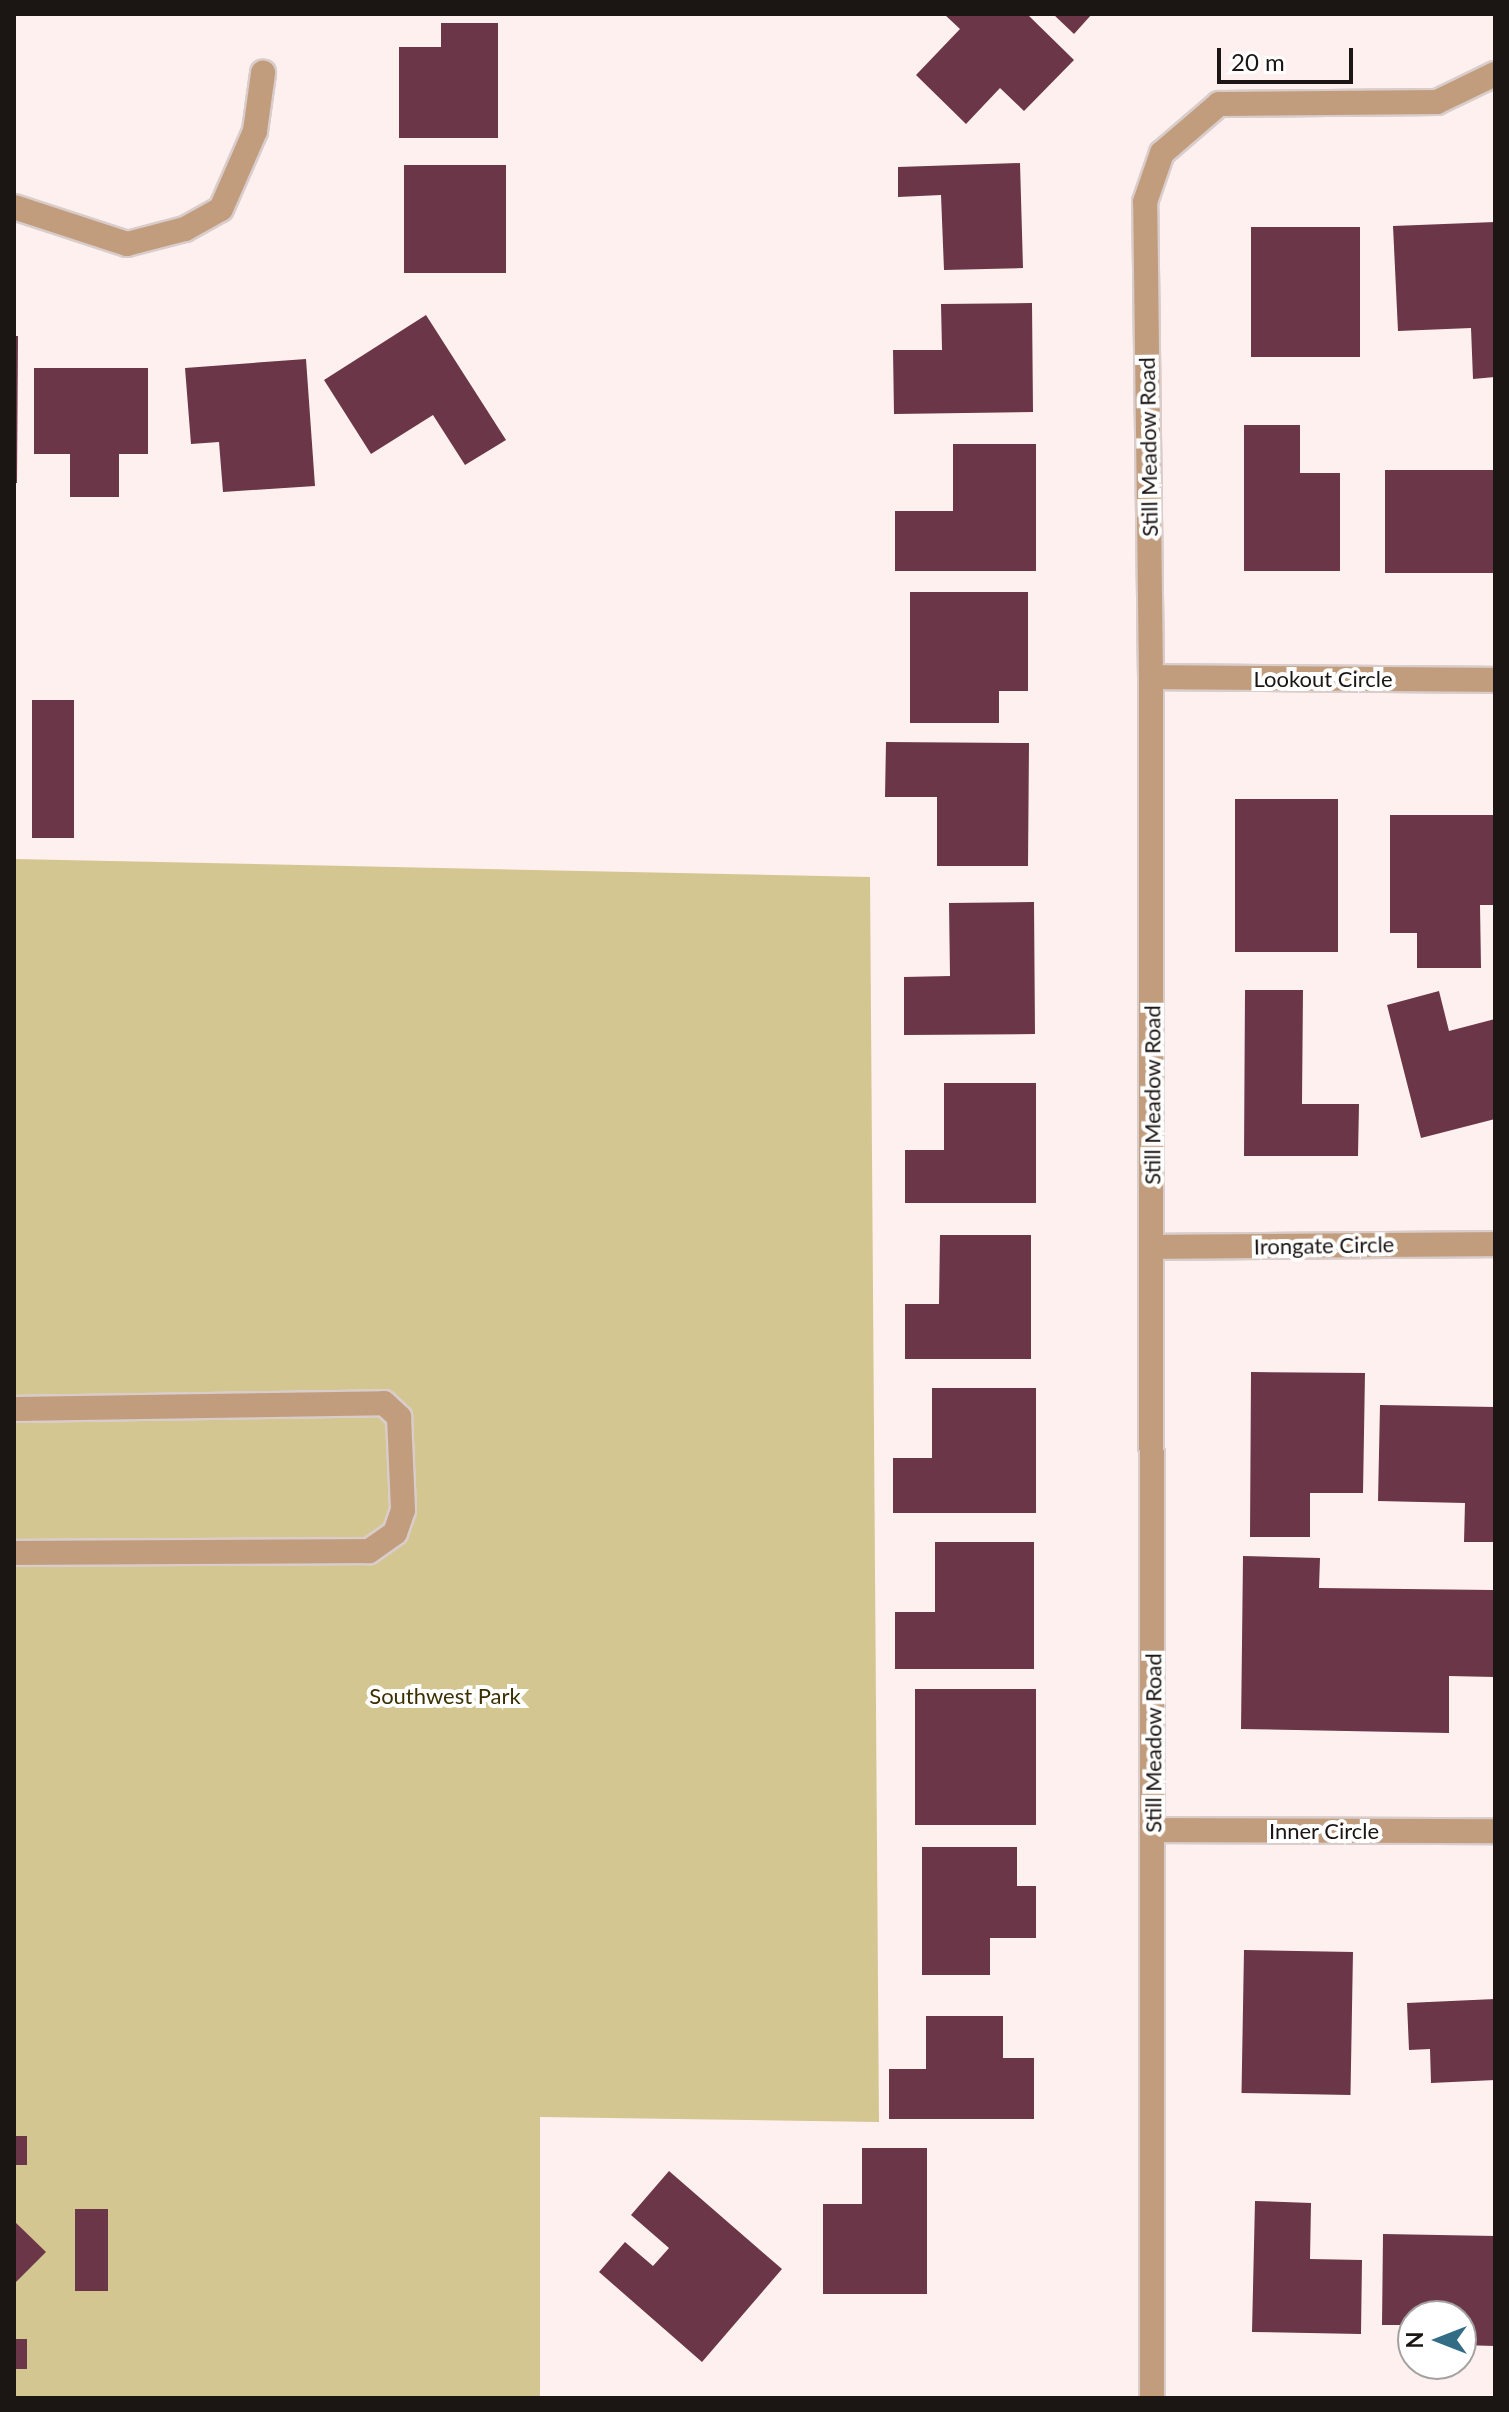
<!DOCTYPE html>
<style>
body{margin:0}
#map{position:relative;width:1509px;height:2412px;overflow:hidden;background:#fdf0ee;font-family:Lato,sans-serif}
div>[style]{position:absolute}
.green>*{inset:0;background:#d4c691}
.building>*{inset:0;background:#6b3648;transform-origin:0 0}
.roads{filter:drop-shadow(2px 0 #d9cdcb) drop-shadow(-2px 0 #d9cdcb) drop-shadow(0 2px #d9cdcb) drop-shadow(0 -2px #d9cdcb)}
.minor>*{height:24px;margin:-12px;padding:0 12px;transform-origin:12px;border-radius:12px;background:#c29d7d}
span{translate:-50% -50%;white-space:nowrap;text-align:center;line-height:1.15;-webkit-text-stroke:8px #fff;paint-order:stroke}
.street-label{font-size:22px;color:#1b1514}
.park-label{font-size:22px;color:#3b3000}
.frame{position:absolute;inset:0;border:16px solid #1b1514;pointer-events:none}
.north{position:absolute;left:1397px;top:2300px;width:80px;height:80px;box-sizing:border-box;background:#fff;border:2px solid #a4a1a1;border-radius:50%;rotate:270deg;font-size:22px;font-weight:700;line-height:32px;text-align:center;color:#1b1514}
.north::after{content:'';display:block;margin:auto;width:28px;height:36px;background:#336c85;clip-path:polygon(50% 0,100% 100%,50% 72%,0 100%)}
.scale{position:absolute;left:1217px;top:48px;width:136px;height:36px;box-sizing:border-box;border:4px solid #1b1514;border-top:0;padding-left:10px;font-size:24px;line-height:28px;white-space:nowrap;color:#1b1514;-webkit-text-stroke:6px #fff;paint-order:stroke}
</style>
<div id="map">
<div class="green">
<div style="clip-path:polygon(14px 859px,870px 877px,879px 2122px,540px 2117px,540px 2398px,14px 2398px)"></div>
</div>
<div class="building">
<div style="clip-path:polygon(944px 14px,1027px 14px,1074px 60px,1024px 111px,1000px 88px,966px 124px,916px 75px,960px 29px)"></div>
<div style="clip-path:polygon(1053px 14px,1092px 14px,1074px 34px)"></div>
<div style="clip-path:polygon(441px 23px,498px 23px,498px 138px,399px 138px,399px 47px,441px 47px)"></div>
<div style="clip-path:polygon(1020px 163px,1023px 268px,944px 270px,941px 195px,898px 197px,898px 167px)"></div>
<div style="left:404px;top:165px;width:102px;height:108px"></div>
<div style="clip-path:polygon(1495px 222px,1495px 377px,1473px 379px,1471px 328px,1398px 331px,1393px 226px)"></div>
<div style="left:1251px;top:227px;width:109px;height:130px"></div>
<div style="clip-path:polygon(1032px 303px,1033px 412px,894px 414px,893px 350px,942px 350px,941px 304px)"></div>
<div style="clip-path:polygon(426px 315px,506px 440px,465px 465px,433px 415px,371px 454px,324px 380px)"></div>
<div style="clip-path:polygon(14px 336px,18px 336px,17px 483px,14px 483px)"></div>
<div style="clip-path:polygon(306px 359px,315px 486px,223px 492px,219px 442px,191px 444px,185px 368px)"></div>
<div style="clip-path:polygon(34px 368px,148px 368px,148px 454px,119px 454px,119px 497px,70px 497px,70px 454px,34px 454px)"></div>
<div style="clip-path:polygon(1244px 425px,1300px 425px,1300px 473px,1340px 473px,1340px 571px,1244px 571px)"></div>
<div style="clip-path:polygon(953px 444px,1036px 444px,1036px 571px,895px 571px,895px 511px,953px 511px)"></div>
<div style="left:1385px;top:470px;width:110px;height:103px"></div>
<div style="clip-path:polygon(910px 592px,1028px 592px,1028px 691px,999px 691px,999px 723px,910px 723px)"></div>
<div style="left:32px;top:700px;width:42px;height:138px"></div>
<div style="clip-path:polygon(886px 742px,1029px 743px,1028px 866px,937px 866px,937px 797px,885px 797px)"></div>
<div style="left:1235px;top:799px;width:103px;height:153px"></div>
<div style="clip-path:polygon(1390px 815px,1495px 815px,1495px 905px,1480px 905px,1481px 968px,1417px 968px,1417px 933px,1390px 933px)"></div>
<div style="clip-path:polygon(1034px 902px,1035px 1034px,904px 1035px,904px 977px,950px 976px,949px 903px)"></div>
<div style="clip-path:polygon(1245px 990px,1303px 990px,1302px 1104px,1359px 1104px,1358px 1156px,1244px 1156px)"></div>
<div style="clip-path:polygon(1439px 991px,1449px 1031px,1495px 1019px,1495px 1119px,1421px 1138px,1387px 1005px)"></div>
<div style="clip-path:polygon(944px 1083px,1036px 1083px,1036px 1203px,905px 1203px,905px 1150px,944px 1150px)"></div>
<div style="clip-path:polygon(940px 1235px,1031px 1235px,1031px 1359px,905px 1359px,905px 1304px,939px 1304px)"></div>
<div style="clip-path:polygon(1251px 1372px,1365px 1373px,1363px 1493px,1310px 1493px,1310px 1537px,1250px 1537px)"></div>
<div style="clip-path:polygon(932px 1388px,1036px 1388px,1036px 1513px,893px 1513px,893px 1458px,932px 1458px)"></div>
<div style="clip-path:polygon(1380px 1405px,1495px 1407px,1495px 1542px,1464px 1542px,1465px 1503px,1378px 1501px)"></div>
<div style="clip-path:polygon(935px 1542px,1034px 1542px,1034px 1669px,895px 1669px,895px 1612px,935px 1612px)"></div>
<div style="clip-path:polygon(1243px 1556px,1320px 1558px,1319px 1588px,1493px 1590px,1495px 1677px,1449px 1676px,1449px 1733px,1241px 1729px)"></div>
<div style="left:915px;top:1689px;width:121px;height:136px"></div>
<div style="clip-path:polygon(922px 1847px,1017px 1847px,1017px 1886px,1036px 1886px,1036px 1938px,990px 1938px,990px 1975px,922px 1975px)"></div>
<div style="left:1244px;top:1950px;width:109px;height:143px;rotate:1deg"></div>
<div style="clip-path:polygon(1495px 1999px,1495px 2080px,1431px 2083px,1430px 2049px,1409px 2050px,1407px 2003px)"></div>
<div style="clip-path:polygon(926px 2016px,1003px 2016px,1003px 2058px,1034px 2058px,1034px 2119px,889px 2119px,889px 2069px,926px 2069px)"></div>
<div style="left:14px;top:2136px;width:13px;height:29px"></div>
<div style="clip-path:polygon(862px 2148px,927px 2148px,927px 2294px,823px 2294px,823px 2204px,862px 2204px)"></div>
<div style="clip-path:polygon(669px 2171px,782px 2269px,702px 2362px,599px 2272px,625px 2242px,653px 2266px,669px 2248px,631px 2215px)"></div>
<div style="clip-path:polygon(1255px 2201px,1311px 2203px,1310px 2259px,1362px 2260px,1361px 2334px,1252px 2332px)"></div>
<div style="left:75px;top:2209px;width:33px;height:82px"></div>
<div style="clip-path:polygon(14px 2221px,46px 2252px,14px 2284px)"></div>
<div style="clip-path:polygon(1383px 2234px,1495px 2236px,1495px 2346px,1461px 2345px,1461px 2316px,1413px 2316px,1413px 2325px,1382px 2325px)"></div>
<div style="left:14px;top:2339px;width:13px;height:30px"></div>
</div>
<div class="roads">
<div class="minor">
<div style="left:14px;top:207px;width:119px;rotate:18.1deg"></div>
<div style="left:127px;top:244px;width:60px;rotate:-14.5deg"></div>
<div style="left:185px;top:229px;width:41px;rotate:-29.1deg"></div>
<div style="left:221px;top:209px;width:85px;rotate:-66.4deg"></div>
<div style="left:255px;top:131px;width:59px;rotate:-82.1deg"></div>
<div style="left:1151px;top:677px;width:344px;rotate:0.5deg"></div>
<div style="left:1152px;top:1247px;width:343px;rotate:-0.5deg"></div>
<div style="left:14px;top:1409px;width:370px;rotate:-0.9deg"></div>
<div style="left:384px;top:1403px;width:21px;rotate:43deg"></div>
<div style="left:399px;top:1417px;width:93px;rotate:87.5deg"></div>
<div style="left:403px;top:1510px;width:24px;rotate:109deg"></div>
<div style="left:395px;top:1533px;width:32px;rotate:145deg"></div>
<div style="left:369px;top:1551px;width:355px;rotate:179.7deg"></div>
<div style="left:1153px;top:1830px;width:342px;rotate:0.2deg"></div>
<div style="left:1152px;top:2398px;width:1721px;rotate:-90.03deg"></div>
<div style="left:1151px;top:677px;width:475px;rotate:-90.7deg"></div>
<div style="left:1145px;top:202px;width:52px;rotate:-70.9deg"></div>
<div style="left:1162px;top:153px;width:75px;rotate:-40.7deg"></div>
<div style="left:1219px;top:104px;width:218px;rotate:-0.5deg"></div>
<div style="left:1437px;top:102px;width:64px;rotate:-25.8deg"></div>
</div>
</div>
<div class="street-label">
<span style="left:1148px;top:447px;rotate:-91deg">Still Meadow Road</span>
<span style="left:1323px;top:679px">Lookout Circle</span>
<span style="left:1152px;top:1095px;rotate:-90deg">Still Meadow Road</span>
<span style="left:1324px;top:1245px;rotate:-1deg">Irongate Circle</span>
<span style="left:1153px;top:1743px;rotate:-90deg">Still Meadow Road</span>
<span style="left:1324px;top:1831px">Inner Circle</span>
</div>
<div class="park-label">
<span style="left:445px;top:1696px">Southwest Park</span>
</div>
<div class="frame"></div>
<div class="north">N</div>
<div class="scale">20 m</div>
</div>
